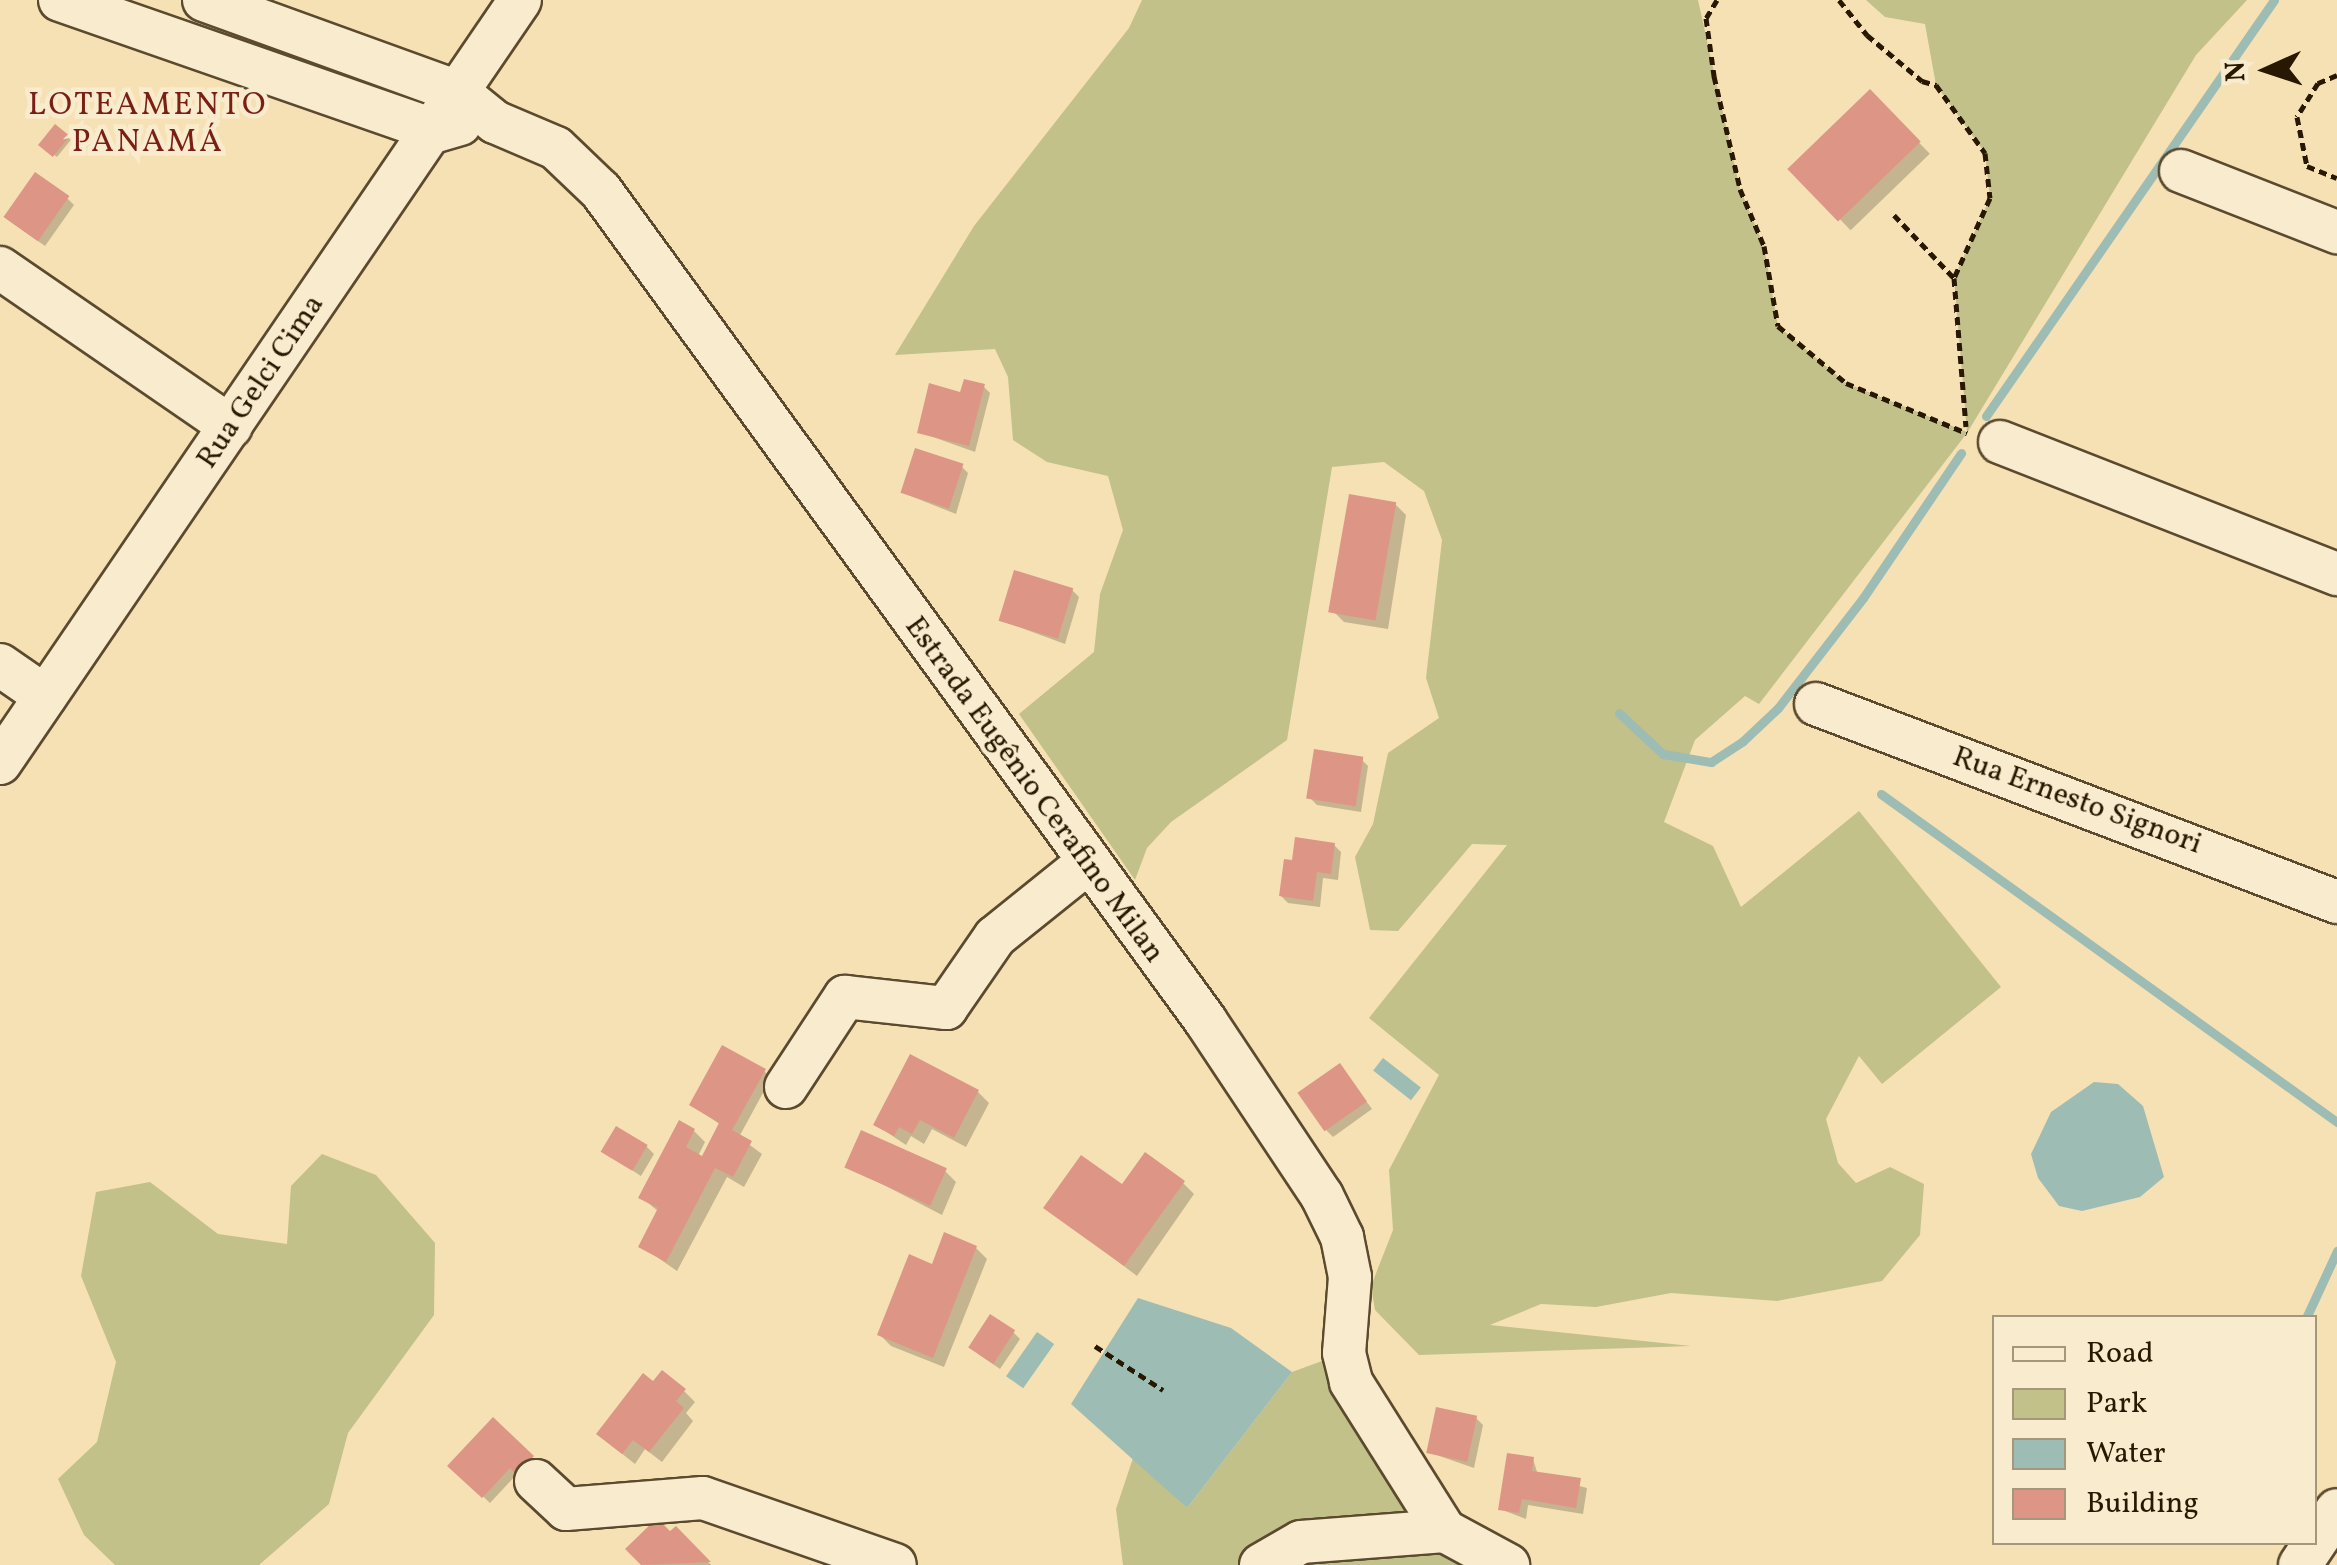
<!DOCTYPE html>
<meta charset="utf-8">
<style>
body{margin:0}
#map{position:relative;width:2337px;height:1565px;overflow:hidden;background:#f6e1b4;font-family:Vollkorn,serif}
div>[style]{position:absolute}
.green>*{inset:0;background:#c1c189}
.water>*{inset:0;background:#9dbcb3;transform-origin:0 0}
.shadow>*{inset:0;background:#0003;transform-origin:0 0}
.stream>*{height:9px;margin:-4.5px;padding:0 4.5px;transform-origin:4.5px;border-radius:4.5px;background:#9dbcb3}
.building>*{inset:0;background:#dd9686;transform-origin:0 0}
.path>*{height:5px;margin-top:-2.5px;transform-origin:0;background:repeating-linear-gradient(90deg,#281801 0 8px,transparent 0 13px)}
.roads{filter:drop-shadow(2px 0 #5c4a2e) drop-shadow(-2px 0 #5c4a2e) drop-shadow(0 2px #5c4a2e) drop-shadow(0 -2px #5c4a2e)}
.minor>*{height:42px;margin:-21px;padding:0 21px;transform-origin:21px;border-radius:21px;background:#f9ecce}
span{translate:-50% -50%;white-space:nowrap;text-align:center;line-height:1.15;-webkit-text-stroke:9px #f9ecce;paint-order:stroke}
.street-label{font-size:30px;color:#281801}
.neighbourhood-label{font-size:32px;color:#7a1f14;letter-spacing:2.5px}
.legend{position:absolute;left:1992px;top:1315px;width:325px;height:230px;box-sizing:border-box;background:#f9ecce;border:2px solid #a5977c;margin:0;padding:12px 18px;list-style:none;font-size:30px;color:#281801}
.legend li{display:flex;align-items:center;gap:20px;height:50px}
.legend b{width:50px;border:2px solid #a5977c}
.north{position:absolute;left:2217px;top:20px;width:100px;height:100px;-webkit-text-stroke:8px #f9ecce;paint-order:stroke;rotate:267deg;font-size:28px;font-weight:700;line-height:40px;text-align:center;color:#281801}
.north::after{content:'';display:block;margin:auto;width:35px;height:45px;background:#281801;clip-path:polygon(50% 0,100% 100%,50% 72%,0 100%)}
</style>
<div id="map">
<div class="green">
<div style="clip-path:polygon(1142px 0,1698px 0,1740px 189px,1764px 246px,1778px 326px,1846px 383px,1967px 432px,1954px 278px,1990px 198px,1985px 153px,1936px 85px,1925px 24px,1885px 17px,1866px 0,2247px 0,2196px 55px,1967px 433px,1759px 704px,1745px 696px,1695px 740px,1664px 822px,1713px 846px,1741px 907px,1859px 811px,2001px 987px,1882px 1084px,1859px 1056px,1826px 1119px,1838px 1163px,1856px 1183px,1890px 1167px,1924px 1184px,1920px 1235px,1882px 1281px,1777px 1301px,1671px 1293px,1596px 1307px,1541px 1304px,1490px 1325px,1691px 1346px,1419px 1355px,1375px 1310px,1371px 1286px,1393px 1230px,1389px 1170px,1439px 1075px,1369px 1018px,1507px 845px,1472px 844px,1398px 931px,1370px 930px,1355px 857px,1373px 824px,1388px 753px,1439px 718px,1426px 678px,1442px 540px,1424px 491px,1384px 462px,1332px 467px,1287px 740px,1171px 822px,1147px 848px,1135px 880px,1019px 714px,1094px 652px,1100px 594px,1123px 530px,1108px 476px,1047px 462px,1013px 440px,1008px 377px,995px 349px,895px 355px,974px 226px,1129px 28px)"></div>
<div style="clip-path:polygon(322px 1154px,376px 1175px,435px 1243px,434px 1315px,348px 1433px,329px 1504px,259px 1565px,115px 1565px,84px 1535px,58px 1479px,97px 1442px,116px 1362px,81px 1276px,96px 1192px,150px 1182px,218px 1234px,287px 1244px,291px 1186px)"></div>
<div style="clip-path:polygon(1344px 1353px,1427px 1500px,1508px 1565px,1123px 1565px,1116px 1509px,1133px 1458px,1187px 1508px,1292px 1372px)"></div>
</div>
<div class="water">
<div style="left:1383px;top:1058px;width:48px;height:16px;rotate:38deg"></div>
<div style="clip-path:polygon(2094px 1082px,2118px 1084px,2143px 1106px,2164px 1177px,2140px 1197px,2082px 1211px,2059px 1206px,2038px 1178px,2031px 1154px,2051px 1112px)"></div>
<div style="clip-path:polygon(1138px 1298px,1231px 1328px,1292px 1372px,1187px 1508px,1071px 1404px)"></div>
<div style="left:1037px;top:1332px;width:21px;height:54px;rotate:35deg"></div>
</div>
<div class="shadow">
<div style="left:1870px;top:92px;width:86px;height:110px;rotate:46deg"></div>
<div style="left:56px;top:128px;width:19px;height:22px;rotate:39deg"></div>
<div style="clip-path:polygon(67px 198px,74px 205px,45px 246px,14px 224px)"></div>
<div style="clip-path:polygon(983px 386px,990px 393px,975px 452px,919px 432px,962px 395px)"></div>
<div style="clip-path:polygon(961px 466px,968px 473px,956px 514px,903px 493px)"></div>
<div style="clip-path:polygon(1395px 504px,1406px 515px,1388px 629px,1344px 622px,1333px 611px)"></div>
<div style="clip-path:polygon(1072px 590px,1079px 597px,1065px 644px,1002px 621px)"></div>
<div style="clip-path:polygon(1361px 759px,1368px 766px,1361px 812px,1317px 805px,1310px 798px)"></div>
<div style="clip-path:polygon(1334px 845px,1341px 852px,1338px 880px,1323px 878px,1320px 907px,1288px 903px,1281px 896px)"></div>
<div style="clip-path:polygon(764px 1071px,771px 1078px,739px 1137px,762px 1154px,744px 1187px,727px 1177px,677px 1271px,641px 1246px,659px 1212px,641px 1197px,694px 1131px,705px 1142px,698px 1156px,703px 1159px,721px 1125px,692px 1105px)"></div>
<div style="clip-path:polygon(1346px 1074px,1372px 1109px,1333px 1137px,1326px 1130px)"></div>
<div style="clip-path:polygon(978px 1092px,989px 1103px,966px 1147px,932px 1129px,924px 1144px,911px 1136px,906px 1145px,876px 1125px)"></div>
<div style="clip-path:polygon(647px 1147px,654px 1154px,641px 1176px,604px 1152px)"></div>
<div style="clip-path:polygon(847px 1166px,945px 1171px,956px 1182px,942px 1215px)"></div>
<div style="clip-path:polygon(1183px 1183px,1194px 1194px,1137px 1276px,1046px 1207px,1123px 1188px)"></div>
<div style="clip-path:polygon(976px 1248px,987px 1259px,944px 1367px,891px 1346px,880px 1335px,933px 1267px)"></div>
<div style="clip-path:polygon(1013px 1332px,1020px 1339px,1000px 1369px,978px 1354px)"></div>
<div style="clip-path:polygon(654px 1384px,684px 1391px,695px 1402px,686px 1413px,693px 1421px,662px 1462px,645px 1449px,635px 1464px,611px 1445px)"></div>
<div style="clip-path:polygon(1476px 1418px,1483px 1425px,1474px 1468px,1428px 1452px)"></div>
<div style="clip-path:polygon(493px 1421px,539px 1465px,518px 1473px,490px 1503px,451px 1466px)"></div>
<div style="clip-path:polygon(1533px 1459px,1538px 1475px,1587px 1488px,1583px 1514px,1528px 1505px,1526px 1519px,1500px 1509px)"></div>
<div style="clip-path:polygon(676px 1529px,711px 1565px,645px 1565px,629px 1549px)"></div>
</div>
<div class="stream">
<div style="left:1986px;top:416px;width:506px;rotate:-55.3deg"></div>
<div style="left:1619px;top:713px;width:60px;rotate:43deg"></div>
<div style="left:1663px;top:754px;width:49px;rotate:9.5deg"></div>
<div style="left:1711px;top:762px;width:38px;rotate:-33deg"></div>
<div style="left:1743px;top:741px;width:48px;rotate:-43.3deg"></div>
<div style="left:1778px;top:708px;width:139px;rotate:-52.3deg"></div>
<div style="left:1863px;top:598px;width:175px;rotate:-55.9deg"></div>
<div style="left:1881px;top:794px;width:562px;rotate:35.73deg"></div>
<div style="left:2306px;top:1318px;width:74px;rotate:-65.2deg"></div>
</div>
<div class="building">
<div style="left:1870px;top:89px;width:73px;height:115px;rotate:46deg"></div>
<div style="left:55px;top:124px;width:19px;height:27px;rotate:39deg"></div>
<div style="left:35px;top:172px;width:42px;height:55px;rotate:35deg"></div>
<div style="clip-path:polygon(964px 379px,985px 384px,969px 446px,917px 433px,929px 383px,960px 392px)"></div>
<div style="left:915px;top:448px;width:51px;height:47px;rotate:18deg"></div>
<div style="left:1349px;top:494px;width:48px;height:120px;rotate:10deg"></div>
<div style="left:1014px;top:570px;width:62px;height:53px;rotate:17deg"></div>
<div style="left:1314px;top:749px;width:50px;height:50px;rotate:9deg"></div>
<div style="clip-path:polygon(1295px 837px,1335px 843px,1331px 874px,1317px 872px,1313px 901px,1279px 896px,1284px 859px,1292px 860px)"></div>
<div style="clip-path:polygon(722px 1045px,766px 1069px,732px 1130px,752px 1141px,733px 1177px,715px 1168px,666px 1262px,638px 1247px,658px 1208px,638px 1198px,679px 1120px,695px 1129px,686px 1147px,702px 1156px,719px 1123px,689px 1105px)"></div>
<div style="clip-path:polygon(910px 1054px,979px 1090px,954px 1138px,920px 1120px,912px 1134px,899px 1127px,894px 1136px,873px 1125px)"></div>
<div style="left:1340px;top:1063px;width:47px;height:52px;rotate:55deg"></div>
<div style="left:616px;top:1126px;width:37px;height:30px;rotate:31deg"></div>
<div style="left:861px;top:1130px;width:94px;height:41px;rotate:24deg"></div>
<div style="clip-path:polygon(1145px 1152px,1185px 1181px,1124px 1266px,1043px 1208px,1081px 1155px,1122px 1184px)"></div>
<div style="clip-path:polygon(944px 1232px,977px 1246px,933px 1358px,877px 1335px,909px 1254px,932px 1264px)"></div>
<div style="left:990px;top:1314px;width:30px;height:40px;rotate:33deg"></div>
<div style="clip-path:polygon(662px 1370px,686px 1389px,676px 1401px,684px 1408px,649px 1452px,633px 1440px,622px 1454px,596px 1434px,643px 1373px,653px 1381px)"></div>
<div style="left:1436px;top:1407px;width:42px;height:47px;rotate:12deg"></div>
<div style="clip-path:polygon(493px 1417px,534px 1456px,517px 1475px,510px 1468px,482px 1498px,447px 1466px)"></div>
<div style="clip-path:polygon(1507px 1453px,1534px 1457px,1532px 1471px,1581px 1478px,1576px 1508px,1522px 1499px,1519px 1513px,1498px 1510px)"></div>
<div style="clip-path:polygon(657px 1518px,670px 1531px,676px 1526px,711px 1562px,641px 1565px,625px 1549px)"></div>
</div>
<div class="path">
<div style="left:1717px;top:0;width:21px;rotate:121deg"></div>
<div style="left:1706px;top:18px;width:59px;rotate:82.1deg"></div>
<div style="left:1714px;top:76px;width:116px;rotate:77deg"></div>
<div style="left:1740px;top:189px;width:62px;rotate:67.2deg"></div>
<div style="left:1764px;top:246px;width:81px;rotate:80.1deg"></div>
<div style="left:1778px;top:326px;width:89px;rotate:40deg"></div>
<div style="left:1846px;top:383px;width:131px;rotate:22.5deg"></div>
<div style="left:1839px;top:0;width:45px;rotate:51.3deg"></div>
<div style="left:1867px;top:35px;width:72px;rotate:39.9deg"></div>
<div style="left:1922px;top:81px;width:15px;rotate:16deg"></div>
<div style="left:1936px;top:85px;width:84px;rotate:54.2deg"></div>
<div style="left:1985px;top:153px;width:45px;rotate:83.7deg"></div>
<div style="left:1990px;top:198px;width:88px;rotate:114.2deg"></div>
<div style="left:2337px;top:75px;width:21px;rotate:157deg"></div>
<div style="left:2318px;top:83px;width:40px;rotate:122deg"></div>
<div style="left:2297px;top:117px;width:50px;rotate:78.5deg"></div>
<div style="left:2307px;top:166px;width:32px;rotate:22deg"></div>
<div style="left:1894px;top:215px;width:87px;rotate:46.4deg"></div>
<div style="left:1954px;top:278px;width:149px;rotate:85.4deg"></div>
<div style="left:1095px;top:1346px;width:81px;rotate:32.9deg"></div>
</div>
<div class="roads">
<div class="minor">
<div style="left:60px;top:0;width:398px;rotate:19.2deg"></div>
<div style="left:436px;top:131px;width:25px;rotate:-16deg"></div>
<div style="left:204px;top:0;width:270px;rotate:19.9deg"></div>
<div style="left:458px;top:92px;width:48px;rotate:39deg"></div>
<div style="left:495px;top:122px;width:66px;rotate:23.1deg"></div>
<div style="left:556px;top:148px;width:62px;rotate:43.7deg"></div>
<div style="left:601px;top:191px;width:1026px;rotate:53.92deg"></div>
<div style="left:1205px;top:1020px;width:211px;rotate:56.4deg"></div>
<div style="left:1322px;top:1196px;width:46px;rotate:64deg"></div>
<div style="left:1342px;top:1237px;width:41px;rotate:78.7deg"></div>
<div style="left:1350px;top:1277px;width:76px;rotate:94.5deg"></div>
<div style="left:1344px;top:1353px;width:30px;rotate:76deg"></div>
<div style="left:1351px;top:1382px;width:176px;rotate:57.8deg"></div>
<div style="left:2181px;top:171px;width:168px;rotate:21.4deg"></div>
<div style="left:0;top:268px;width:280px;rotate:34.5deg"></div>
<div style="left:2000px;top:442px;width:362px;rotate:21.4deg"></div>
<div style="left:0;top:665px;width:55px;rotate:34.6deg"></div>
<div style="left:1816px;top:704px;width:557px;rotate:20.81deg"></div>
<div style="left:0;top:763px;width:923px;rotate:-55.72deg"></div>
<div style="left:786px;top:1087px;width:108px;rotate:-56.8deg"></div>
<div style="left:845px;top:997px;width:102px;rotate:6.2deg"></div>
<div style="left:946px;top:1008px;width:86px;rotate:-55.4deg"></div>
<div style="left:995px;top:937px;width:118px;rotate:-38.8deg"></div>
<div style="left:536px;top:1481px;width:41px;rotate:43deg"></div>
<div style="left:566px;top:1509px;width:137px;rotate:-4.6deg"></div>
<div style="left:703px;top:1498px;width:203px;rotate:19.2deg"></div>
<div style="left:1261px;top:1565px;width:46px;rotate:-29.9deg"></div>
<div style="left:1301px;top:1542px;width:144px;rotate:-4.4deg"></div>
<div style="left:1445px;top:1531px;width:72px;rotate:28.4deg"></div>
<div style="left:2300px;top:1565px;width:66px;rotate:-56.1deg"></div>
</div>
</div>
<div class="street-label">
<span style="left:261px;top:382px;rotate:-56deg">Rua Gelci Cima</span>
<span style="left:1034px;top:790px;rotate:54deg">Estrada Eugênio Cerafino Milan</span>
<span style="left:2077px;top:801px;rotate:20deg">Rua Ernesto Signori</span>
</div>
<div class="neighbourhood-label">
<span style="left:148px;top:125px">LOTEAMENTO<br>PANAMÁ</span>
</div>
<ul class="legend">
<li><b style="height:12px;background:#f9ecce"></b>Road</li>
<li><b style="height:28px;background:#c1c189"></b>Park</li>
<li><b style="height:28px;background:#9dbcb3"></b>Water</li>
<li><b style="height:28px;background:#dd9686"></b>Building</li>
</ul>
<div class="north">N</div>
</div>
